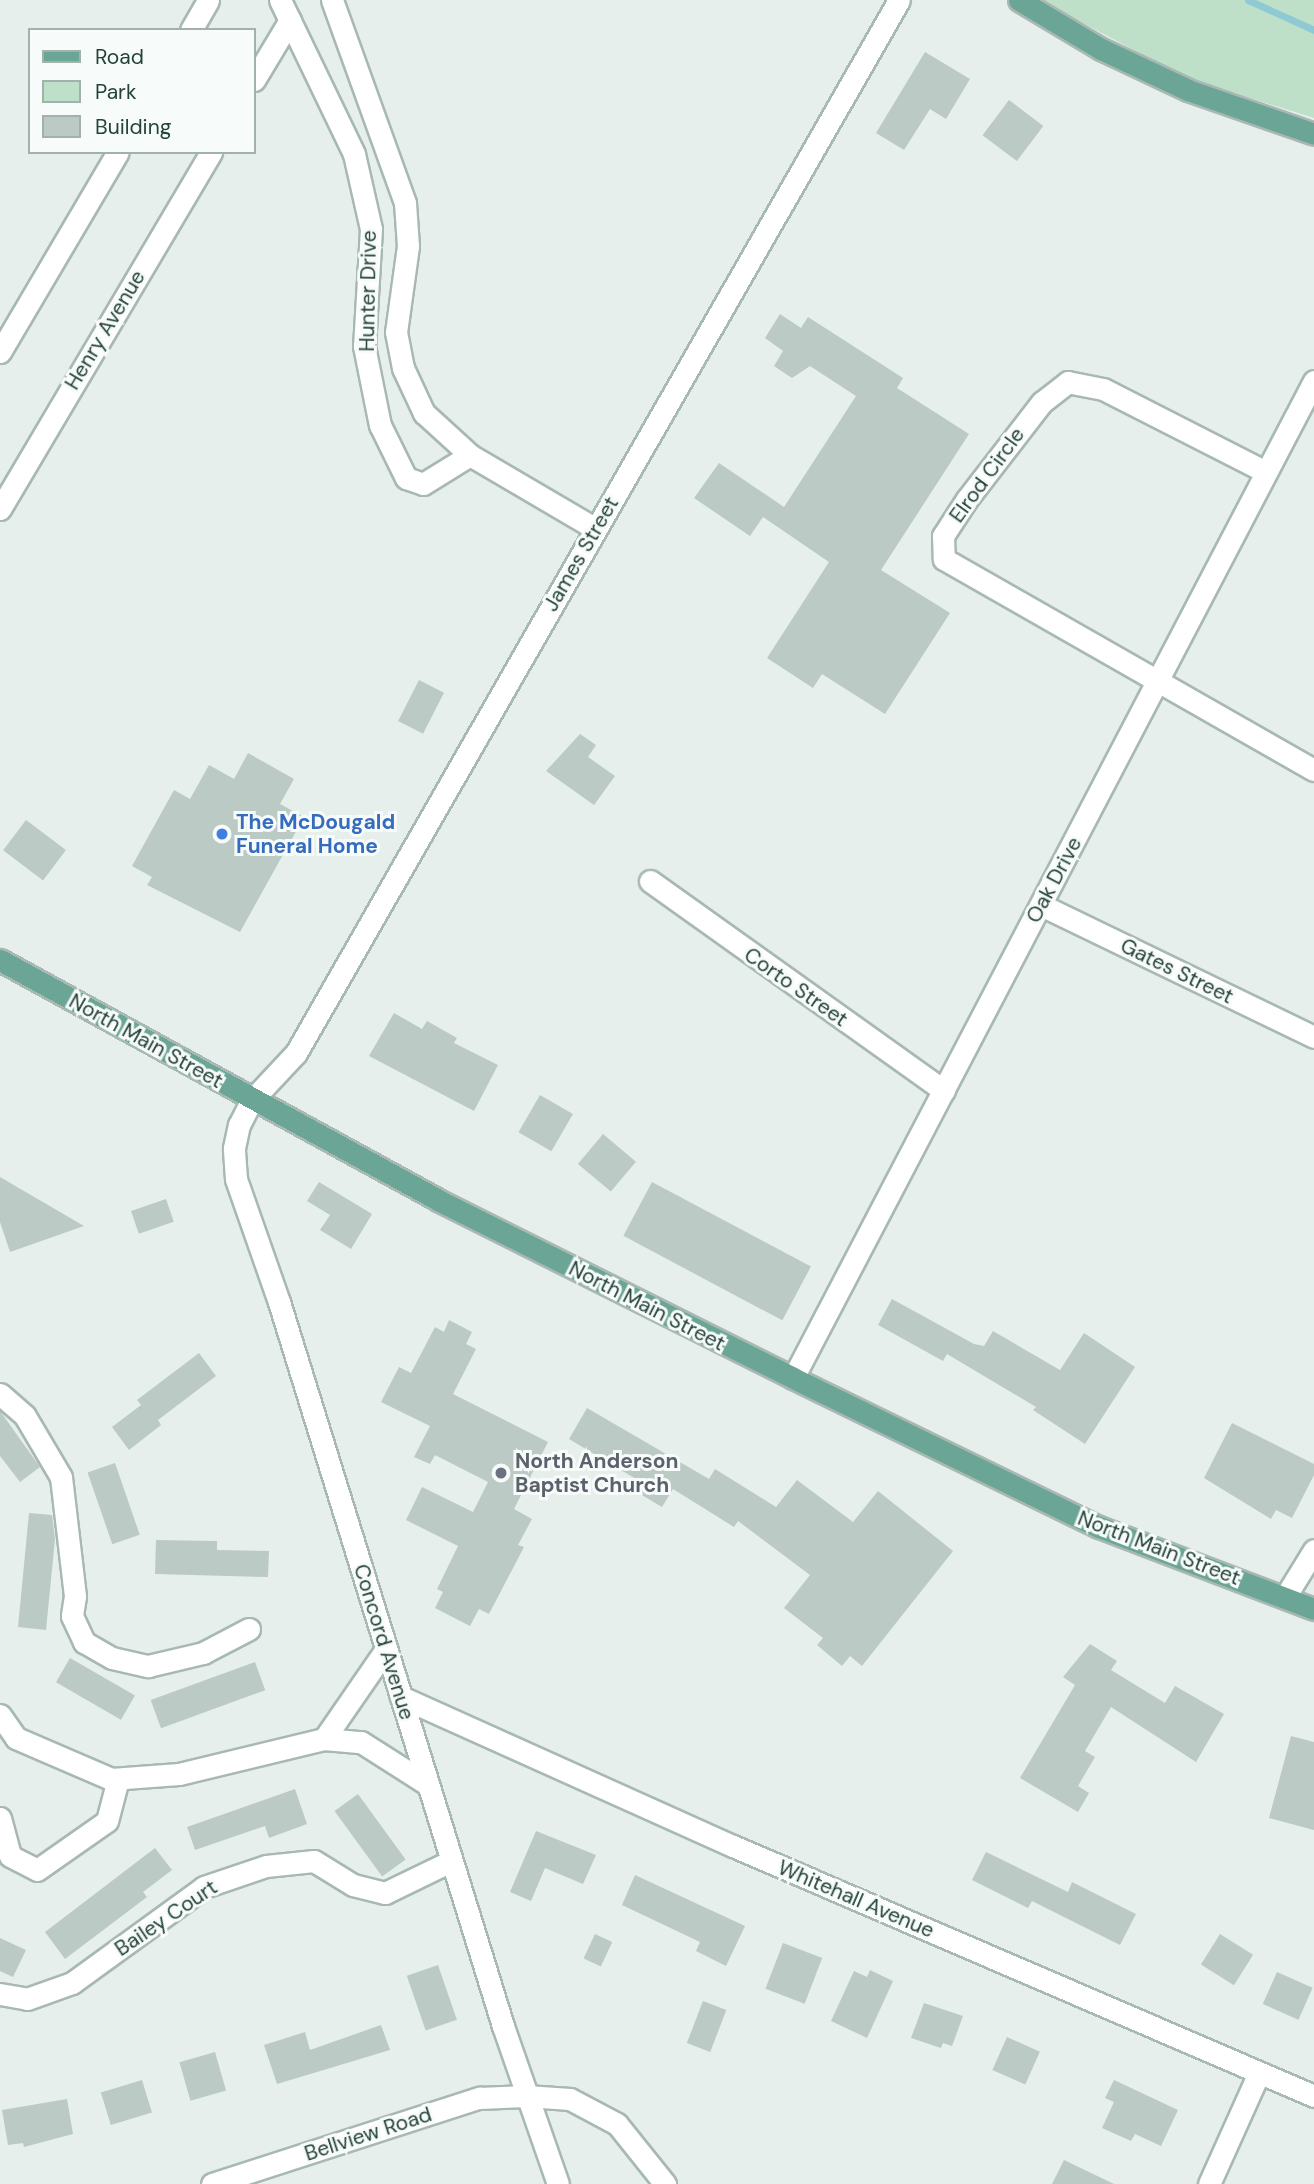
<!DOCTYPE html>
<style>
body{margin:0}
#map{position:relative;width:1314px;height:2184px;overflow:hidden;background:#e6efeb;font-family:"DM Sans",sans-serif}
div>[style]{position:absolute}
.green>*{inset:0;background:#bfe0c8}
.stream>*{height:7px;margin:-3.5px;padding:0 3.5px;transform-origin:3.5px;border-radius:3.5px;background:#8ec9d4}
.building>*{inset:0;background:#bbcac4;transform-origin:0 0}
.roads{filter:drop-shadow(2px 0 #a8b8b2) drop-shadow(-2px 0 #a8b8b2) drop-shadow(0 2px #a8b8b2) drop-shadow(0 -2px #a8b8b2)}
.street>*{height:21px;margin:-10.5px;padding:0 10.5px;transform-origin:10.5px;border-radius:10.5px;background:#fff}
.secondary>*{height:21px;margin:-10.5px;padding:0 10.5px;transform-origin:10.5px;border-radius:10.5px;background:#fff}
.primary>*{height:21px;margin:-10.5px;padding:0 10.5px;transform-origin:10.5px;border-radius:10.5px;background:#6aa596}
.dots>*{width:19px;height:19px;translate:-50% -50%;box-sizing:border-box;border:4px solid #f7fbf9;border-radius:50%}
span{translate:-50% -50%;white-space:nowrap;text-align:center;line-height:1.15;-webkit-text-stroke:6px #f7fbf9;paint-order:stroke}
.street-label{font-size:21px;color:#24423a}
.shop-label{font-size:21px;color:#366cbe;font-weight:700}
.left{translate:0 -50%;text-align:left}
.worship-label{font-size:21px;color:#5b616d;font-weight:700}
.legend{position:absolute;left:28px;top:28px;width:228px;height:126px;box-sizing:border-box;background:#f7fbf9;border:2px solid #a3b1ad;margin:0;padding:9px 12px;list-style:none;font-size:21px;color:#24423a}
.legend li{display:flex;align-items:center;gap:14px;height:35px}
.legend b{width:35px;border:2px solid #a3b1ad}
</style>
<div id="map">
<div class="green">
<div style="clip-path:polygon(1040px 0,1314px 0,1314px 118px,1186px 78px)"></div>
</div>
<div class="stream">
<div style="left:1248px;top:0;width:72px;rotate:24.4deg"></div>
</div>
<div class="building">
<div style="clip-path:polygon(925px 52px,970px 79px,946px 119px,930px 109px,904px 150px,876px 133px)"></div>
<div style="left:1009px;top:100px;width:43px;height:44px;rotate:37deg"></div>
<div style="clip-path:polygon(780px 314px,801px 328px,808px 317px,903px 378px,897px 388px,969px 434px,881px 570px,950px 613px,885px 714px,822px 674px,813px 688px,767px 658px,829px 562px,763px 517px,750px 536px,694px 498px,719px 463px,784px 507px,856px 396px,810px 366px,792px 378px,774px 366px,783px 351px,765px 338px)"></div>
<div style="left:419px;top:680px;width:28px;height:46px;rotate:27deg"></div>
<div style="clip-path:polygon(580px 734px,596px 745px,588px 757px,615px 776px,594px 805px,546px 771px)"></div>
<div style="clip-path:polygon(248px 753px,294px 779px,280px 804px,304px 817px,240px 932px,147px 885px,152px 877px,132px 866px,174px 790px,190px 799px,209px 765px,234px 779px)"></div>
<div style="left:26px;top:820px;width:50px;height:38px;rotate:37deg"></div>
<div style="clip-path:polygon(394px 1013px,422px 1029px,427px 1021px,457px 1038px,454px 1043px,498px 1065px,474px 1111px,369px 1056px)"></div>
<div style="left:540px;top:1095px;width:38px;height:43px;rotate:30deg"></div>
<div style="left:603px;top:1134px;width:43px;height:39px;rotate:40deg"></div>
<div style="clip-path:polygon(0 1177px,84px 1226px,10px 1252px,0 1222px)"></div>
<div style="clip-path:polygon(319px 1182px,372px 1214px,351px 1249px,320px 1230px,330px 1215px,307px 1201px)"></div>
<div style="left:652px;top:1182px;width:180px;height:61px;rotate:28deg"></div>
<div style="left:166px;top:1199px;width:24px;height:37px;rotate:71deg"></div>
<div style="clip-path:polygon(892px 1299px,974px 1344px,984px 1346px,993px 1331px,1060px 1370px,1084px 1333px,1135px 1367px,1085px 1444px,1033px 1410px,1036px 1407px,947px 1354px,943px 1361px,878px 1325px)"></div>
<div style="clip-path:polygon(449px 1320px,472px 1332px,466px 1344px,476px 1349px,453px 1394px,548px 1442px,514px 1509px,532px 1519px,518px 1545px,524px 1547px,489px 1614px,479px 1609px,470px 1626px,435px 1608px,443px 1592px,437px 1589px,458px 1546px,406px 1520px,422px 1487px,473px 1512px,488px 1482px,435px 1455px,430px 1464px,414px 1457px,430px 1426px,381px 1402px,399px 1367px,411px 1373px,435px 1327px,444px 1332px)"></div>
<div style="clip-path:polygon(199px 1353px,216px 1376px,158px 1420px,161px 1425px,129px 1450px,112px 1427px,141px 1405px,137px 1400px)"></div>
<div style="clip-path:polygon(587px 1408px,709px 1479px,715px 1469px,776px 1507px,797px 1480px,853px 1522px,878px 1491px,953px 1551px,862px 1666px,850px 1656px,842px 1666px,817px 1645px,823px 1638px,784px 1608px,810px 1575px,738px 1521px,734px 1527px,673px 1489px,662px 1507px,635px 1491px,641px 1482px,569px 1439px)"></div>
<div style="clip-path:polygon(0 1411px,40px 1467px,20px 1482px,0 1456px)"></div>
<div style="clip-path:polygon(1232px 1423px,1314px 1464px,1314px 1475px,1292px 1518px,1276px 1510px,1271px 1519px,1204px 1478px)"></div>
<div style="left:115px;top:1463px;width:76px;height:29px;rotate:71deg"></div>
<div style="clip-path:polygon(29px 1513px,52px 1515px,55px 1539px,46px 1630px,18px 1627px)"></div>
<div style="clip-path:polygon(156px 1540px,217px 1541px,217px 1550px,269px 1551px,268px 1577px,155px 1574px)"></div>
<div style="clip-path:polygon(1090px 1644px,1117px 1661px,1111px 1670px,1165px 1703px,1175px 1686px,1224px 1714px,1196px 1762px,1111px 1707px,1085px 1751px,1095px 1757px,1078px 1786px,1089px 1793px,1078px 1812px,1020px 1778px,1075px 1685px,1063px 1677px)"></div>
<div style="left:70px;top:1658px;width:75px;height:28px;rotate:30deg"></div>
<div style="left:255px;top:1662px;width:30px;height:111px;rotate:70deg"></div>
<div style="clip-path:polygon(1291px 1736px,1314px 1742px,1314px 1830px,1269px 1818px)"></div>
<div style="clip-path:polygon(295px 1789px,307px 1824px,269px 1838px,265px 1826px,195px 1850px,187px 1827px)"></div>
<div style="left:358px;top:1794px;width:81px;height:29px;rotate:54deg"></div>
<div style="clip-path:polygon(536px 1831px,596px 1855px,583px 1884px,545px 1868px,531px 1901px,510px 1892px)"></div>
<div style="clip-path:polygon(155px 1848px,172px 1870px,143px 1892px,147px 1897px,65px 1959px,45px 1932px)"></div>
<div style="clip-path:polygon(986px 1852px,1068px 1892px,1072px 1882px,1136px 1914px,1120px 1945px,1032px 1901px,1028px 1908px,972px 1880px)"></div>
<div style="clip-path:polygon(635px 1875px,745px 1926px,726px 1966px,696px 1951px,700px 1942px,622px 1905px)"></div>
<div style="left:595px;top:1934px;width:19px;height:27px;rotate:25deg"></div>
<div style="left:1220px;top:1934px;width:39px;height:36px;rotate:32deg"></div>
<div style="clip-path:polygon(0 1938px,26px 1950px,13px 1977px,0 1971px)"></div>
<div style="left:783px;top:1943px;width:42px;height:49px;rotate:21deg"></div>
<div style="left:438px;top:1965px;width:58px;height:33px;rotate:71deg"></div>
<div style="clip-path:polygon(870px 1970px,893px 1981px,867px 2038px,831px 2021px,854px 1971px,867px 1977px)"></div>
<div style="left:1277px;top:1972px;width:39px;height:35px;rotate:24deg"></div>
<div style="left:703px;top:2001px;width:25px;height:45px;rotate:21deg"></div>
<div style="clip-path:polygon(924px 2003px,963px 2016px,952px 2046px,943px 2043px,941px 2048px,911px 2038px)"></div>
<div style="clip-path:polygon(381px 2025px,390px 2050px,277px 2084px,264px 2045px,305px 2032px,310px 2050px)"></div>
<div style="left:1007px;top:2037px;width:36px;height:36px;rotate:24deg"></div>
<div style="left:215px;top:2052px;width:40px;height:37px;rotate:74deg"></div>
<div style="left:142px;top:2080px;width:34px;height:43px;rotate:73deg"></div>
<div style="clip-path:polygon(1114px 2080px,1178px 2110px,1161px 2146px,1135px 2134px,1131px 2141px,1102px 2128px,1114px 2102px,1105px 2098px)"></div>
<div style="clip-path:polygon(67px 2099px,73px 2134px,24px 2147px,23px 2143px,8px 2145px,2px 2110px)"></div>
<div style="clip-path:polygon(1064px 2160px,1114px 2184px,1052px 2184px)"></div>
</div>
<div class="roads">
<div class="street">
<div style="left:280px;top:0;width:171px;rotate:64.3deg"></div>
<div style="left:354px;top:154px;width:77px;rotate:77.2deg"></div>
<div style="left:371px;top:229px;width:117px;rotate:93.4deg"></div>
<div style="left:364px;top:346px;width:81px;rotate:78.6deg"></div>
<div style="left:380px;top:425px;width:59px;rotate:63.9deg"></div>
<div style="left:406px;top:478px;width:18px;rotate:19deg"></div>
<div style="left:423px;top:484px;width:55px;rotate:-31.7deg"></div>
<div style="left:332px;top:0;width:216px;rotate:70.2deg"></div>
<div style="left:405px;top:203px;width:43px;rotate:86deg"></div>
<div style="left:408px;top:246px;width:87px;rotate:97.9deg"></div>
<div style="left:396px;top:332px;width:37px;rotate:79deg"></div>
<div style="left:403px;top:368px;width:50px;rotate:65deg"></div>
<div style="left:424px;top:413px;width:62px;rotate:42.4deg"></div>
<div style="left:470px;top:455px;width:146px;rotate:30.4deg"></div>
<div style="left:191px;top:30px;width:34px;rotate:-60deg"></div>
<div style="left:254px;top:80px;width:70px;rotate:-59deg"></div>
<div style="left:0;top:352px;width:232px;rotate:-59.5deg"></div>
<div style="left:1266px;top:472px;width:183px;rotate:-153deg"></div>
<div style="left:1103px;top:389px;width:36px;rotate:-169deg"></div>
<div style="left:1068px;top:382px;width:33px;rotate:142deg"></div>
<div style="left:1042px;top:402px;width:123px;rotate:127.7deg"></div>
<div style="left:967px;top:499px;width:44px;rotate:123deg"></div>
<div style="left:943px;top:536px;width:23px;rotate:88deg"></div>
<div style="left:944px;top:559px;width:426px;rotate:29.7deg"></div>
<div style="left:0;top:509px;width:415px;rotate:-59.4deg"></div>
<div style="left:650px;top:881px;width:361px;rotate:35.5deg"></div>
<div style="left:1041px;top:905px;width:303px;rotate:25.8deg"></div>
<div style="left:793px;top:1378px;width:1125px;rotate:-62.41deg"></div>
<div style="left:0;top:1394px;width:33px;rotate:41deg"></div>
<div style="left:25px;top:1416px;width:71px;rotate:59.5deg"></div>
<div style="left:61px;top:1477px;width:120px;rotate:83.3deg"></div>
<div style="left:75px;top:1596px;width:20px;rotate:99deg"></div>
<div style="left:72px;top:1616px;width:29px;rotate:65deg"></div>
<div style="left:84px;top:1642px;width:32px;rotate:30deg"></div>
<div style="left:112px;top:1658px;width:37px;rotate:13deg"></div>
<div style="left:148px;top:1666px;width:57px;rotate:-13.3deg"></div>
<div style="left:203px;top:1653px;width:52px;rotate:-27.6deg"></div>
<div style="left:1285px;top:1597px;width:55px;rotate:-58.3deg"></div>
<div style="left:0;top:1715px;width:28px;rotate:55deg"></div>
<div style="left:16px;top:1738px;width:103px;rotate:23.3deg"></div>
<div style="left:111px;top:1779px;width:68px;rotate:-4.2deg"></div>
<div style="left:179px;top:1774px;width:149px;rotate:-13.6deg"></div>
<div style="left:324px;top:1739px;width:37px;rotate:5deg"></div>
<div style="left:361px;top:1742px;width:78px;rotate:32.5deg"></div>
<div style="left:324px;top:1739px;width:109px;rotate:-55.4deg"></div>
<div style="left:0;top:1818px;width:39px;rotate:75deg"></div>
<div style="left:10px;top:1856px;width:30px;rotate:27deg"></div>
<div style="left:37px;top:1870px;width:85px;rotate:-35deg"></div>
<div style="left:107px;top:1821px;width:43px;rotate:-75.3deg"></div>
<div style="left:0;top:1994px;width:27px;rotate:10deg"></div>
<div style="left:27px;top:1999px;width:48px;rotate:-19.6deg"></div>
<div style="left:72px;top:1983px;width:163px;rotate:-36deg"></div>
<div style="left:204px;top:1887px;width:65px;rotate:-18.7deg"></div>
<div style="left:266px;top:1866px;width:48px;rotate:-5.9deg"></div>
<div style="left:314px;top:1861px;width:46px;rotate:31.6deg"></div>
<div style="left:353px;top:1885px;width:33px;rotate:14deg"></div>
<div style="left:385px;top:1893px;width:73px;rotate:-25.9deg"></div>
<div style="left:1209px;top:2184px;width:122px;rotate:-65.8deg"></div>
</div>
<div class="secondary">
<div style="left:401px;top:1697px;width:364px;rotate:24.2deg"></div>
<div style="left:733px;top:1846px;width:633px;rotate:23.28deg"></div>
<div style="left:212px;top:2184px;width:281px;rotate:-17.9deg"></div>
<div style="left:479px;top:2098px;width:47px;rotate:-2.4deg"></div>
<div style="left:526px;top:2096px;width:44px;rotate:3.9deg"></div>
<div style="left:570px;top:2099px;width:53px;rotate:28deg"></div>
<div style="left:617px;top:2124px;width:77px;rotate:51.3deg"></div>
<div style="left:558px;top:2184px;width:167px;rotate:-109.2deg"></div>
<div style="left:503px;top:2026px;width:758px;rotate:-107.19deg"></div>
<div style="left:279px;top:1302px;width:130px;rotate:-109.3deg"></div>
<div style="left:236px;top:1179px;width:31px;rotate:-94deg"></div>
<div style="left:234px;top:1148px;width:24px;rotate:-78deg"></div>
<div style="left:239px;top:1125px;width:28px;rotate:-63deg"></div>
<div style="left:252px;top:1100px;width:64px;rotate:-46.9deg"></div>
<div style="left:296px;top:1053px;width:1213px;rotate:-60.2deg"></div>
</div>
<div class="primary">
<div style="left:1019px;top:0;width:96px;rotate:30.9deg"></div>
<div style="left:1101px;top:49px;width:96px;rotate:25.2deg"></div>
<div style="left:1188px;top:90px;width:133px;rotate:19.2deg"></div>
<div style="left:0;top:960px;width:499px;rotate:28.7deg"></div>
<div style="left:438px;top:1200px;width:397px;rotate:26.6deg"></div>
<div style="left:793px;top:1378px;width:340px;rotate:26deg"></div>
<div style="left:1099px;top:1527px;width:230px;rotate:20.9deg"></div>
</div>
</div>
<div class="dots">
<div style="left:222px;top:834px;background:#3f7fe0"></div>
<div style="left:501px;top:1473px;background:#6b7280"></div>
</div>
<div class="street-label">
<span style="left:368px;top:291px;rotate:-89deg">Hunter Drive</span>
<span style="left:105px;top:330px;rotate:-59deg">Henry Avenue</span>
<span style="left:987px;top:475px;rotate:-54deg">Elrod Circle</span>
<span style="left:581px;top:554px;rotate:-60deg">James Street</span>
<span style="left:1054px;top:880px;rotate:-62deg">Oak Drive</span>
<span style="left:1177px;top:971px;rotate:26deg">Gates Street</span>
<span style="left:796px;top:987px;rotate:35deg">Corto Street</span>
<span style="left:146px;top:1041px;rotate:29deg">North Main Street</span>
<span style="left:647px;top:1306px;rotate:27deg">North Main Street</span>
<span style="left:1159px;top:1548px;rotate:21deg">North Main Street</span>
<span style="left:384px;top:1642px;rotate:73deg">Concord Avenue</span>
<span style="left:856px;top:1899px;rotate:23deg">Whitehall Avenue</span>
<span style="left:166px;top:1918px;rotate:-34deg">Bailey Court</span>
<span style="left:368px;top:2134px;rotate:-18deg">Bellview Road</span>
</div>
<div class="shop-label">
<span class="left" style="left:236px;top:834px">The McDougald<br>Funeral Home</span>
</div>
<div class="worship-label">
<span class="left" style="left:515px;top:1473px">North Anderson<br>Baptist Church</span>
</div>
<ul class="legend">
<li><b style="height:9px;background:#6aa596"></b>Road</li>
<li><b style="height:19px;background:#bfe0c8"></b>Park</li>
<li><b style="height:19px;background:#bbcac4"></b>Building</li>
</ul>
</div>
